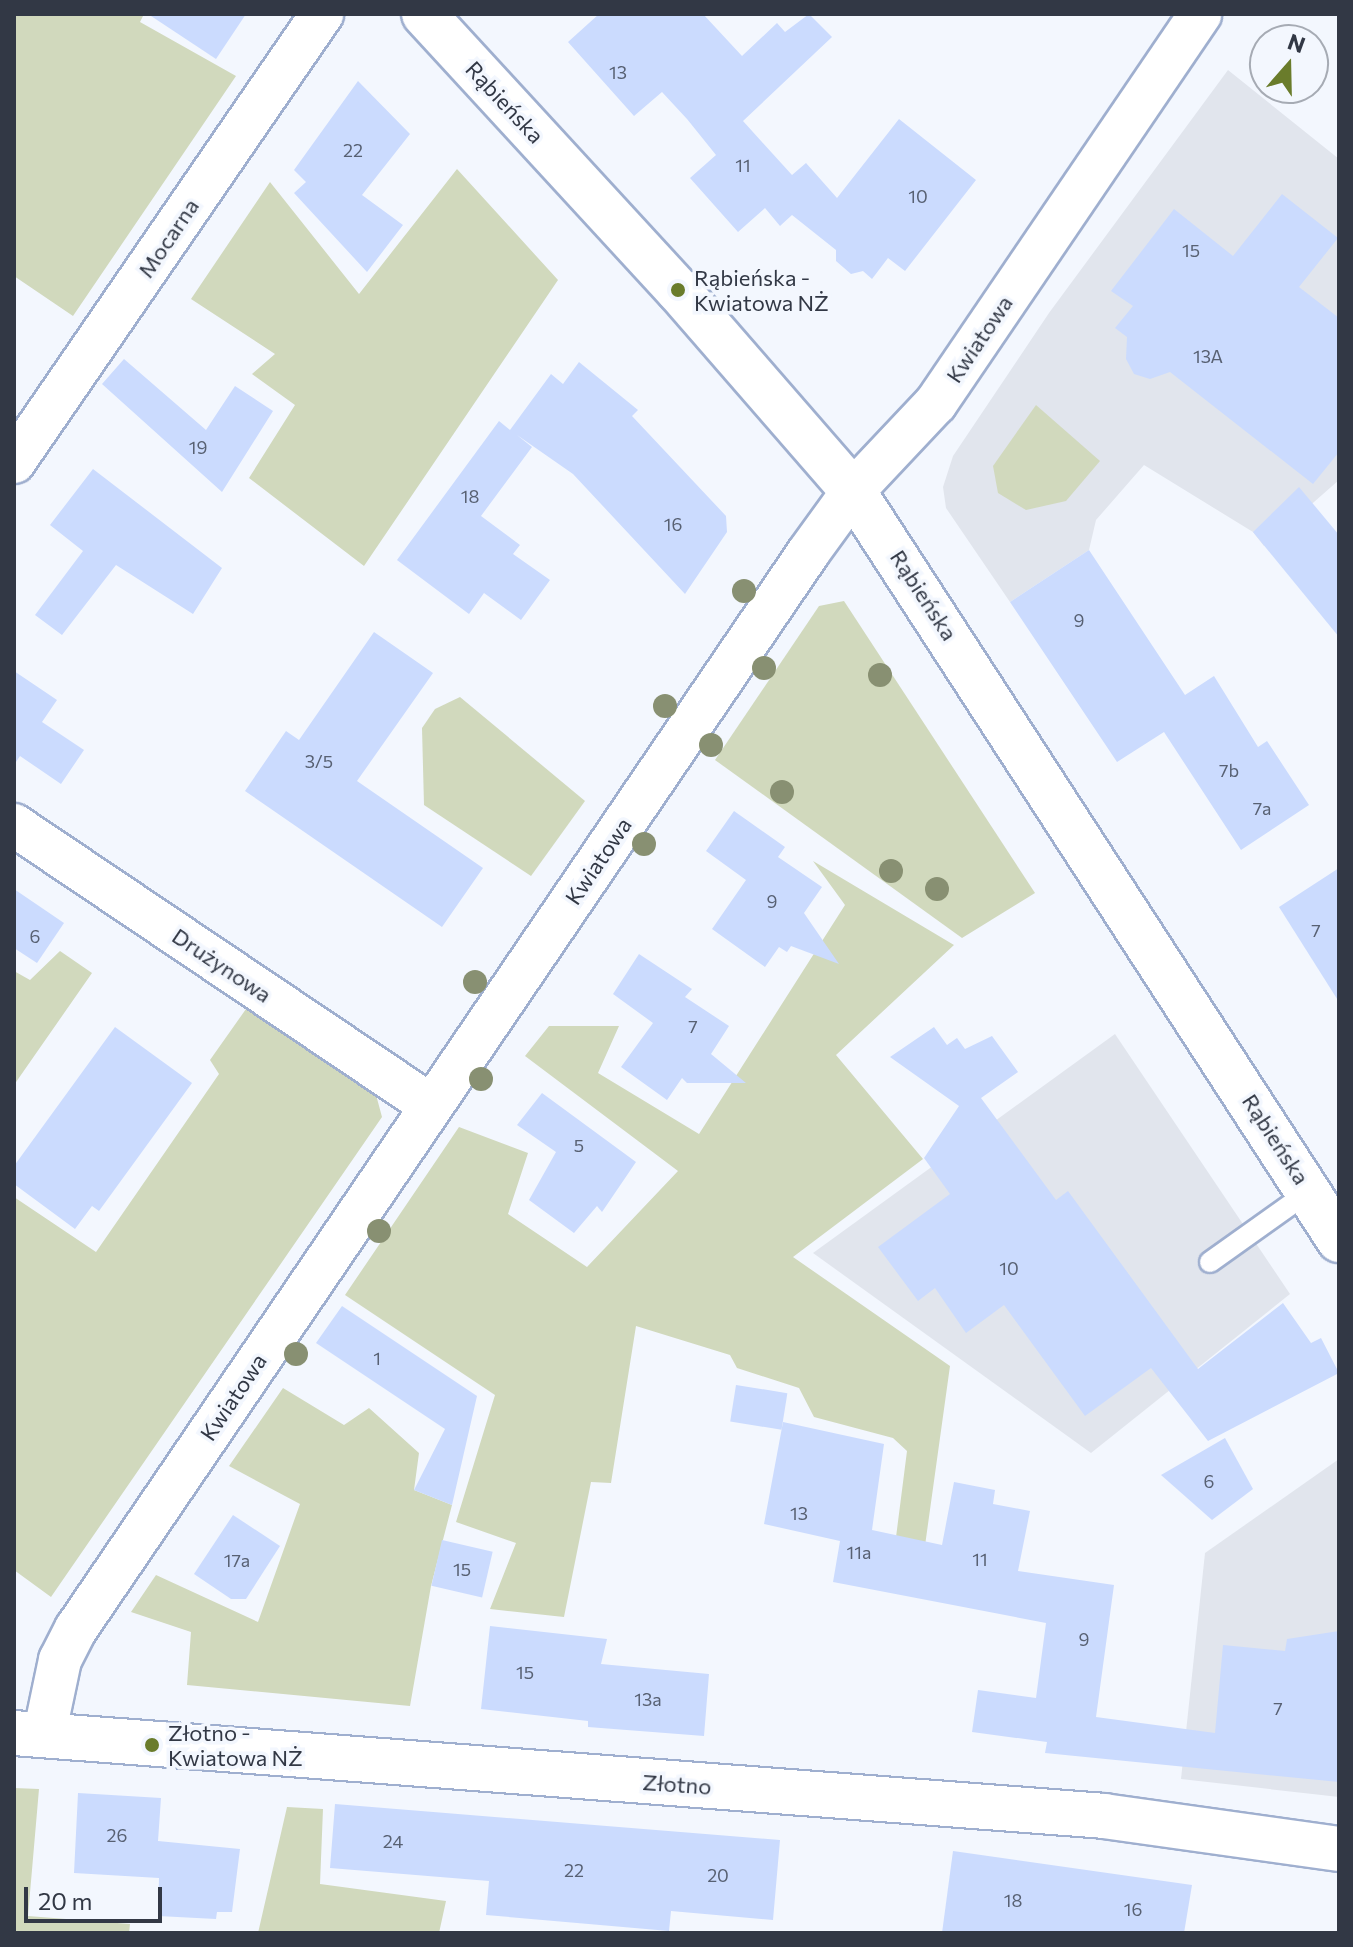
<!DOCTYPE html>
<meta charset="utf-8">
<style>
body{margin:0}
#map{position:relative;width:1353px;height:1947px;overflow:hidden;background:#f3f7fe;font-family:Commissioner,sans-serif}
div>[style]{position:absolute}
.built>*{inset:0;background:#e1e5ed}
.green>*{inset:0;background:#d1d9bd}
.building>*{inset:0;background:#cbdbfe;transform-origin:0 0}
.roads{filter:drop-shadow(2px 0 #9fafcf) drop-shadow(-2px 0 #9fafcf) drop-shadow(0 2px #9fafcf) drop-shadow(0 -2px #9fafcf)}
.service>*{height:20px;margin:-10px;padding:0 10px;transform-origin:10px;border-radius:10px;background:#fff}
.minor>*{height:42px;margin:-21px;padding:0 21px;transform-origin:21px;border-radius:21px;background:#fff}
.tertiary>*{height:44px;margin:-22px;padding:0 22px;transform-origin:22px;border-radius:22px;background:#fff}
.secondary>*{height:44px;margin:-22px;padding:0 22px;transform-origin:22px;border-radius:22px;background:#fff}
.trees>*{width:24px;height:24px;margin:-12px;border-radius:50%;background:#889072}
.dots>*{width:22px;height:22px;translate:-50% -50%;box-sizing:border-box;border:4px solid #f3f7fe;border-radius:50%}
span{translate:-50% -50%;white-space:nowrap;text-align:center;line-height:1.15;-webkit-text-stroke:7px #f3f7fe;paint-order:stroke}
.number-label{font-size:18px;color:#586173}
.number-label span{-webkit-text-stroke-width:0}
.street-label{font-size:22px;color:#323845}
.poi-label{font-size:22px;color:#323845}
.left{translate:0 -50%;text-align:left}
.frame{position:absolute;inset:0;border:16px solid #323845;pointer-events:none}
.north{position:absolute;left:1249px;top:24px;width:80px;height:80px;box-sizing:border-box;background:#f3f7fe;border:2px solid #a6abb4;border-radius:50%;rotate:20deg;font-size:22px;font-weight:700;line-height:32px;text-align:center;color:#323845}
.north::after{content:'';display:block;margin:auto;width:28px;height:36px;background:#6a7c2b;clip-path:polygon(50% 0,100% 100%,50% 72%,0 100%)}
.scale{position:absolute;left:24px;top:1887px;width:138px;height:36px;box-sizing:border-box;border:4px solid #323845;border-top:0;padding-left:10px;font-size:24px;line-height:28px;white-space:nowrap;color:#323845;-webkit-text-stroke:6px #f3f7fe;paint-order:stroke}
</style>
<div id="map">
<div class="built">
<div style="clip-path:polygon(1228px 70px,1339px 159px,1339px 480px,1264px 546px,1253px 532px,1144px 465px,1096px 520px,1089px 550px,1010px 602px,946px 508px,943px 487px,953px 456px,1049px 313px)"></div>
<div style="clip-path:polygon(1115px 1034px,1290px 1294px,1091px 1453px,813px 1253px)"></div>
<div style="clip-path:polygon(1339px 1459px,1339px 1797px,1181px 1779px,1205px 1553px)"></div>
</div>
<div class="green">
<div style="clip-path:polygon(14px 14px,144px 14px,140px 22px,236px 76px,73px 316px,14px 276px)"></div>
<div style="clip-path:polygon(457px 169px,558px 280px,364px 566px,249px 478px,295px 405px,252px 374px,275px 354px,191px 299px,270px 182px,359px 294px)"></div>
<div style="clip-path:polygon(1036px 405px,1100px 461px,1066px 501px,1026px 510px,998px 493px,993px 466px)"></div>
<div style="clip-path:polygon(844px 601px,1035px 893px,962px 938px,715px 760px,819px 606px)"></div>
<div style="clip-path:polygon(460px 697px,585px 801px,531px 876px,424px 805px,422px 728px,435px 709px)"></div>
<div style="clip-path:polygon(813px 861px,954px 945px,836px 1055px,923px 1159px,793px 1257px,950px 1366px,918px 1596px,889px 1592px,907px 1451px,893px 1438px,814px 1417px,799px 1388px,737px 1368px,730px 1355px,636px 1326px,611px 1483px,591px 1482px,564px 1617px,490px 1609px,516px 1543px,456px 1522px,495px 1395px,345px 1295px,459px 1127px,528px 1153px,508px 1214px,587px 1267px,678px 1171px,525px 1056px,549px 1026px,619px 1026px,598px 1073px,699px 1134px,845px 905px)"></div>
<div style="clip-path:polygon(60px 951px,92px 973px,14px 1085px,14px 971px,30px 980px)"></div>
<div style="clip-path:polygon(246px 1009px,375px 1091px,382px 1117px,51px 1597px,14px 1570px,14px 1197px,96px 1252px,219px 1074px,210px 1060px)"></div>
<div style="clip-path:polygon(283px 1388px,344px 1425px,369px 1408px,419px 1453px,414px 1490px,452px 1505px,431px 1586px,410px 1706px,187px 1685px,191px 1632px,131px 1612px,156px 1575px,258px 1622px,300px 1504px,229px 1466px)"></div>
<div style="clip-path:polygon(14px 1788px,39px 1789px,28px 1916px,130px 1924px,129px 1933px,14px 1933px)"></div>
<div style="clip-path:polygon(287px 1807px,323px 1809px,320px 1884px,446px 1901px,439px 1933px,258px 1933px)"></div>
</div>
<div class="building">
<div style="clip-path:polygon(148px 14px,246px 14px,216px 59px)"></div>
<div style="clip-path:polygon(599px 14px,703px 14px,742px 56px,777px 23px,785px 32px,809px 14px,832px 37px,743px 121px,792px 175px,806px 163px,837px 198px,899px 119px,976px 180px,905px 271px,888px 258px,872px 279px,863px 271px,851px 274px,836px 261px,836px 250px,792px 215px,780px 226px,765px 208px,738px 232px,690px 178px,716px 155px,687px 119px,662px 92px,634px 116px,568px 42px)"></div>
<div style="clip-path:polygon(358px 81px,410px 134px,362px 195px,403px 225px,367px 272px,294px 193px,306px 182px,294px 170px)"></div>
<div style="clip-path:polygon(1282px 194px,1338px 238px,1299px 287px,1339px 318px,1339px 452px,1313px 484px,1170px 372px,1150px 379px,1134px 374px,1126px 359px,1127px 337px,1115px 328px,1133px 306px,1111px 291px,1174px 209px,1233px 256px)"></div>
<div style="clip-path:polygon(124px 359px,206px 430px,235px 386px,273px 411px,222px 492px,102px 384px)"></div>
<div style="clip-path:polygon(579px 362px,638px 410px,632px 416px,726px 516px,727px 532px,685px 594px,573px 474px,517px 435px,532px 447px,481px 516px,520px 545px,513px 554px,550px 580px,521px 620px,484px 593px,469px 614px,397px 560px,499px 421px,510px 430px,551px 374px,563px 384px)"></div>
<div style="clip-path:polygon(93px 469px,222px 568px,193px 614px,116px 565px,62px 635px,35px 615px,83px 551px,50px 525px)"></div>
<div style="clip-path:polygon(1299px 487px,1339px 535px,1339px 637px,1253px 532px)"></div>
<div style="clip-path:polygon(1089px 550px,1185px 695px,1214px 676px,1258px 747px,1267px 741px,1309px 805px,1241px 850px,1164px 732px,1117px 762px,1010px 602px)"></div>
<div style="clip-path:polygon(374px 632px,433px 673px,357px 781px,483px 868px,442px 927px,245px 791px,286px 731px,299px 740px)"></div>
<div style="clip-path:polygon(14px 671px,57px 700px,42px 722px,84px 750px,61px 784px,20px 756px,14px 765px)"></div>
<div style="clip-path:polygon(734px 811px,785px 847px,778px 857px,822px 887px,804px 913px,839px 964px,791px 946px,787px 952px,779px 947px,765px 967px,712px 929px,746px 880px,706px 851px)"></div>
<div style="clip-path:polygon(1339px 868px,1339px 1002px,1279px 907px)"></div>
<div style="clip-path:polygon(14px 889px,64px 923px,37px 963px,14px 948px)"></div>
<div style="clip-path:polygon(639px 954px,692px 989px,685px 997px,729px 1026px,711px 1054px,746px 1083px,687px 1083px,682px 1078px,667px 1100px,621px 1067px,653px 1023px,613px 994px)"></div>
<div style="clip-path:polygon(115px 1027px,192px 1083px,99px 1211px,92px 1206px,75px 1229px,14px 1184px,14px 1166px)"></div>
<div style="clip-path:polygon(934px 1027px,947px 1045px,957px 1038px,965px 1049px,992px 1036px,1018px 1072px,981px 1098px,1056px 1200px,1068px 1191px,1198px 1369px,1283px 1303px,1311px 1343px,1321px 1338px,1339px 1373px,1208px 1441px,1151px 1368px,1085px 1416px,1004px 1305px,966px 1333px,935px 1288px,918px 1301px,878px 1247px,950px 1194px,924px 1158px,959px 1106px,890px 1057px)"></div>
<div style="clip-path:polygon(542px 1093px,636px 1162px,602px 1212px,597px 1206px,574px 1233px,529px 1200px,556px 1152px,517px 1125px)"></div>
<div style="clip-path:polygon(342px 1306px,477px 1396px,452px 1505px,414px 1490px,445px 1429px,316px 1343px)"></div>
<div style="left:736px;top:1385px;width:52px;height:37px;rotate:9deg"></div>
<div style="clip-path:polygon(783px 1422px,884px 1444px,872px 1530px,942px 1545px,954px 1482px,995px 1490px,993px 1504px,1030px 1511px,1018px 1571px,1114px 1585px,1096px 1717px,1215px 1733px,1223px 1645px,1285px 1651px,1287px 1639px,1339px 1631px,1339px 1782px,1045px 1753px,1047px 1742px,972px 1732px,978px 1690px,1036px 1698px,1046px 1623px,833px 1582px,840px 1541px,764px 1524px)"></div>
<div style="clip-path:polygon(1225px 1438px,1253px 1489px,1212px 1520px,1161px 1475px)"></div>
<div style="clip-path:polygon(233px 1515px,280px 1546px,246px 1599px,231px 1599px,194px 1574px)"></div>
<div style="left:442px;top:1540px;width:52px;height:47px;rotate:13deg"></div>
<div style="clip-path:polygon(490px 1626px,607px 1639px,601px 1664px,709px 1674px,704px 1736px,588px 1727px,588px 1721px,481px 1709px)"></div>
<div style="clip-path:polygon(78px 1793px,161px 1798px,158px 1841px,240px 1849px,232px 1912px,217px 1912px,216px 1919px,158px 1916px,159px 1878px,74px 1873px)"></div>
<div style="clip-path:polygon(335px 1804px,780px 1840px,773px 1920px,671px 1911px,669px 1931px,486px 1915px,489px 1881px,330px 1868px)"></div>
<div style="clip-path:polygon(953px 1851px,1192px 1885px,1184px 1933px,942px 1933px)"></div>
</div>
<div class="roads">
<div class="service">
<div style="left:1210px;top:1262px;width:123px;rotate:-35.4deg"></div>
</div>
<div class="minor">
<div style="left:14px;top:462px;width:544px;rotate:-55.49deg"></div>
<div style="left:14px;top:825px;width:501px;rotate:33.94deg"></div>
<div style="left:44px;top:1736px;width:78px;rotate:-78.1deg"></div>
<div style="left:60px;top:1660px;width:35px;rotate:-63deg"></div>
<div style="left:76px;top:1629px;width:1301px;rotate:-55.77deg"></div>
<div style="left:808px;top:553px;width:77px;rotate:-54deg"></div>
<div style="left:853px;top:491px;width:121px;rotate:-46.7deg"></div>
<div style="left:936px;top:403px;width:470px;rotate:-55.8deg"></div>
</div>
<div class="tertiary">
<div style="left:14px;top:1733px;width:1093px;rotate:4.35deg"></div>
<div style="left:1104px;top:1816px;width:237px;rotate:8deg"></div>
</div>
<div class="secondary">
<div style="left:424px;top:14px;width:375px;rotate:47.4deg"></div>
<div style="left:678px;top:290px;width:267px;rotate:49deg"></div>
<div style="left:853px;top:491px;width:893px;rotate:57.02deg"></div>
</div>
</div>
<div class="trees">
<div style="left:744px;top:591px"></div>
<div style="left:764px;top:668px"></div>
<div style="left:880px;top:675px"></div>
<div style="left:665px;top:706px"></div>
<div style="left:711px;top:745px"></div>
<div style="left:782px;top:792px"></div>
<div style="left:644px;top:844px"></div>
<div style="left:891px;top:871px"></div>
<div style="left:937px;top:889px"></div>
<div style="left:475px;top:982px"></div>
<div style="left:481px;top:1079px"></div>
<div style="left:379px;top:1231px"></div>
<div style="left:296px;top:1354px"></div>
</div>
<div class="dots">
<div style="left:678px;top:290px;background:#6a7c2b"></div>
<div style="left:152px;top:1745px;background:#6a7c2b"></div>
</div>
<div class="number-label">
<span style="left:618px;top:72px">13</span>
<span style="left:353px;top:150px">22</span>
<span style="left:743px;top:165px">11</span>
<span style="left:918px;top:196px">10</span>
<span style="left:1191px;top:250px">15</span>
<span style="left:1208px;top:356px">13A</span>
<span style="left:198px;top:447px">19</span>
<span style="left:470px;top:496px">18</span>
<span style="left:673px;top:524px">16</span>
<span style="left:1079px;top:620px">9</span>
<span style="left:319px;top:761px">3/5</span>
<span style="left:1229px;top:770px">7b</span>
<span style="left:1262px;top:808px">7a</span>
<span style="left:772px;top:901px">9</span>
<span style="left:1316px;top:930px">7</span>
<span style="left:35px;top:936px">6</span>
<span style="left:693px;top:1026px">7</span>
<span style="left:579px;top:1145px">5</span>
<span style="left:1009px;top:1268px">10</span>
<span style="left:377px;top:1358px">1</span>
<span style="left:1209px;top:1481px">6</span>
<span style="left:799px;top:1513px">13</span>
<span style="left:859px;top:1552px">11a</span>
<span style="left:980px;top:1559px">11</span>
<span style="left:237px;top:1560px">17a</span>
<span style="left:462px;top:1569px">15</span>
<span style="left:1084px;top:1639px">9</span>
<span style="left:525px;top:1672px">15</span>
<span style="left:648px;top:1699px">13a</span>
<span style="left:1278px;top:1708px">7</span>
<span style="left:117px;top:1835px">26</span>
<span style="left:393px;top:1841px">24</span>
<span style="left:574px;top:1870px">22</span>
<span style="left:718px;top:1875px">20</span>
<span style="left:1013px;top:1900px">18</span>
<span style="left:1133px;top:1909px">16</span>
</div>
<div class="street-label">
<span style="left:505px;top:102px;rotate:47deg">Rąbieńska</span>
<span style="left:168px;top:238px;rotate:-56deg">Mocarna</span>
<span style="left:979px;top:339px;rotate:-56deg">Kwiatowa</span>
<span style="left:924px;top:595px;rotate:57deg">Rąbieńska</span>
<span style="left:598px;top:861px;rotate:-56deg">Kwiatowa</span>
<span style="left:222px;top:965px;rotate:34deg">Drużynowa</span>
<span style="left:1276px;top:1139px;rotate:57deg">Rąbieńska</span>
<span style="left:233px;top:1397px;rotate:-56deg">Kwiatowa</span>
<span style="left:677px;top:1784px;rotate:4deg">Złotno</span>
</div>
<div class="poi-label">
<span class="left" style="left:694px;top:290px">Rąbieńska -<br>Kwiatowa NŻ</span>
<span class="left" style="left:168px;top:1745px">Złotno -<br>Kwiatowa NŻ</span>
</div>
<div class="frame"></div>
<div class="north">N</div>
<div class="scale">20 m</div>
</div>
